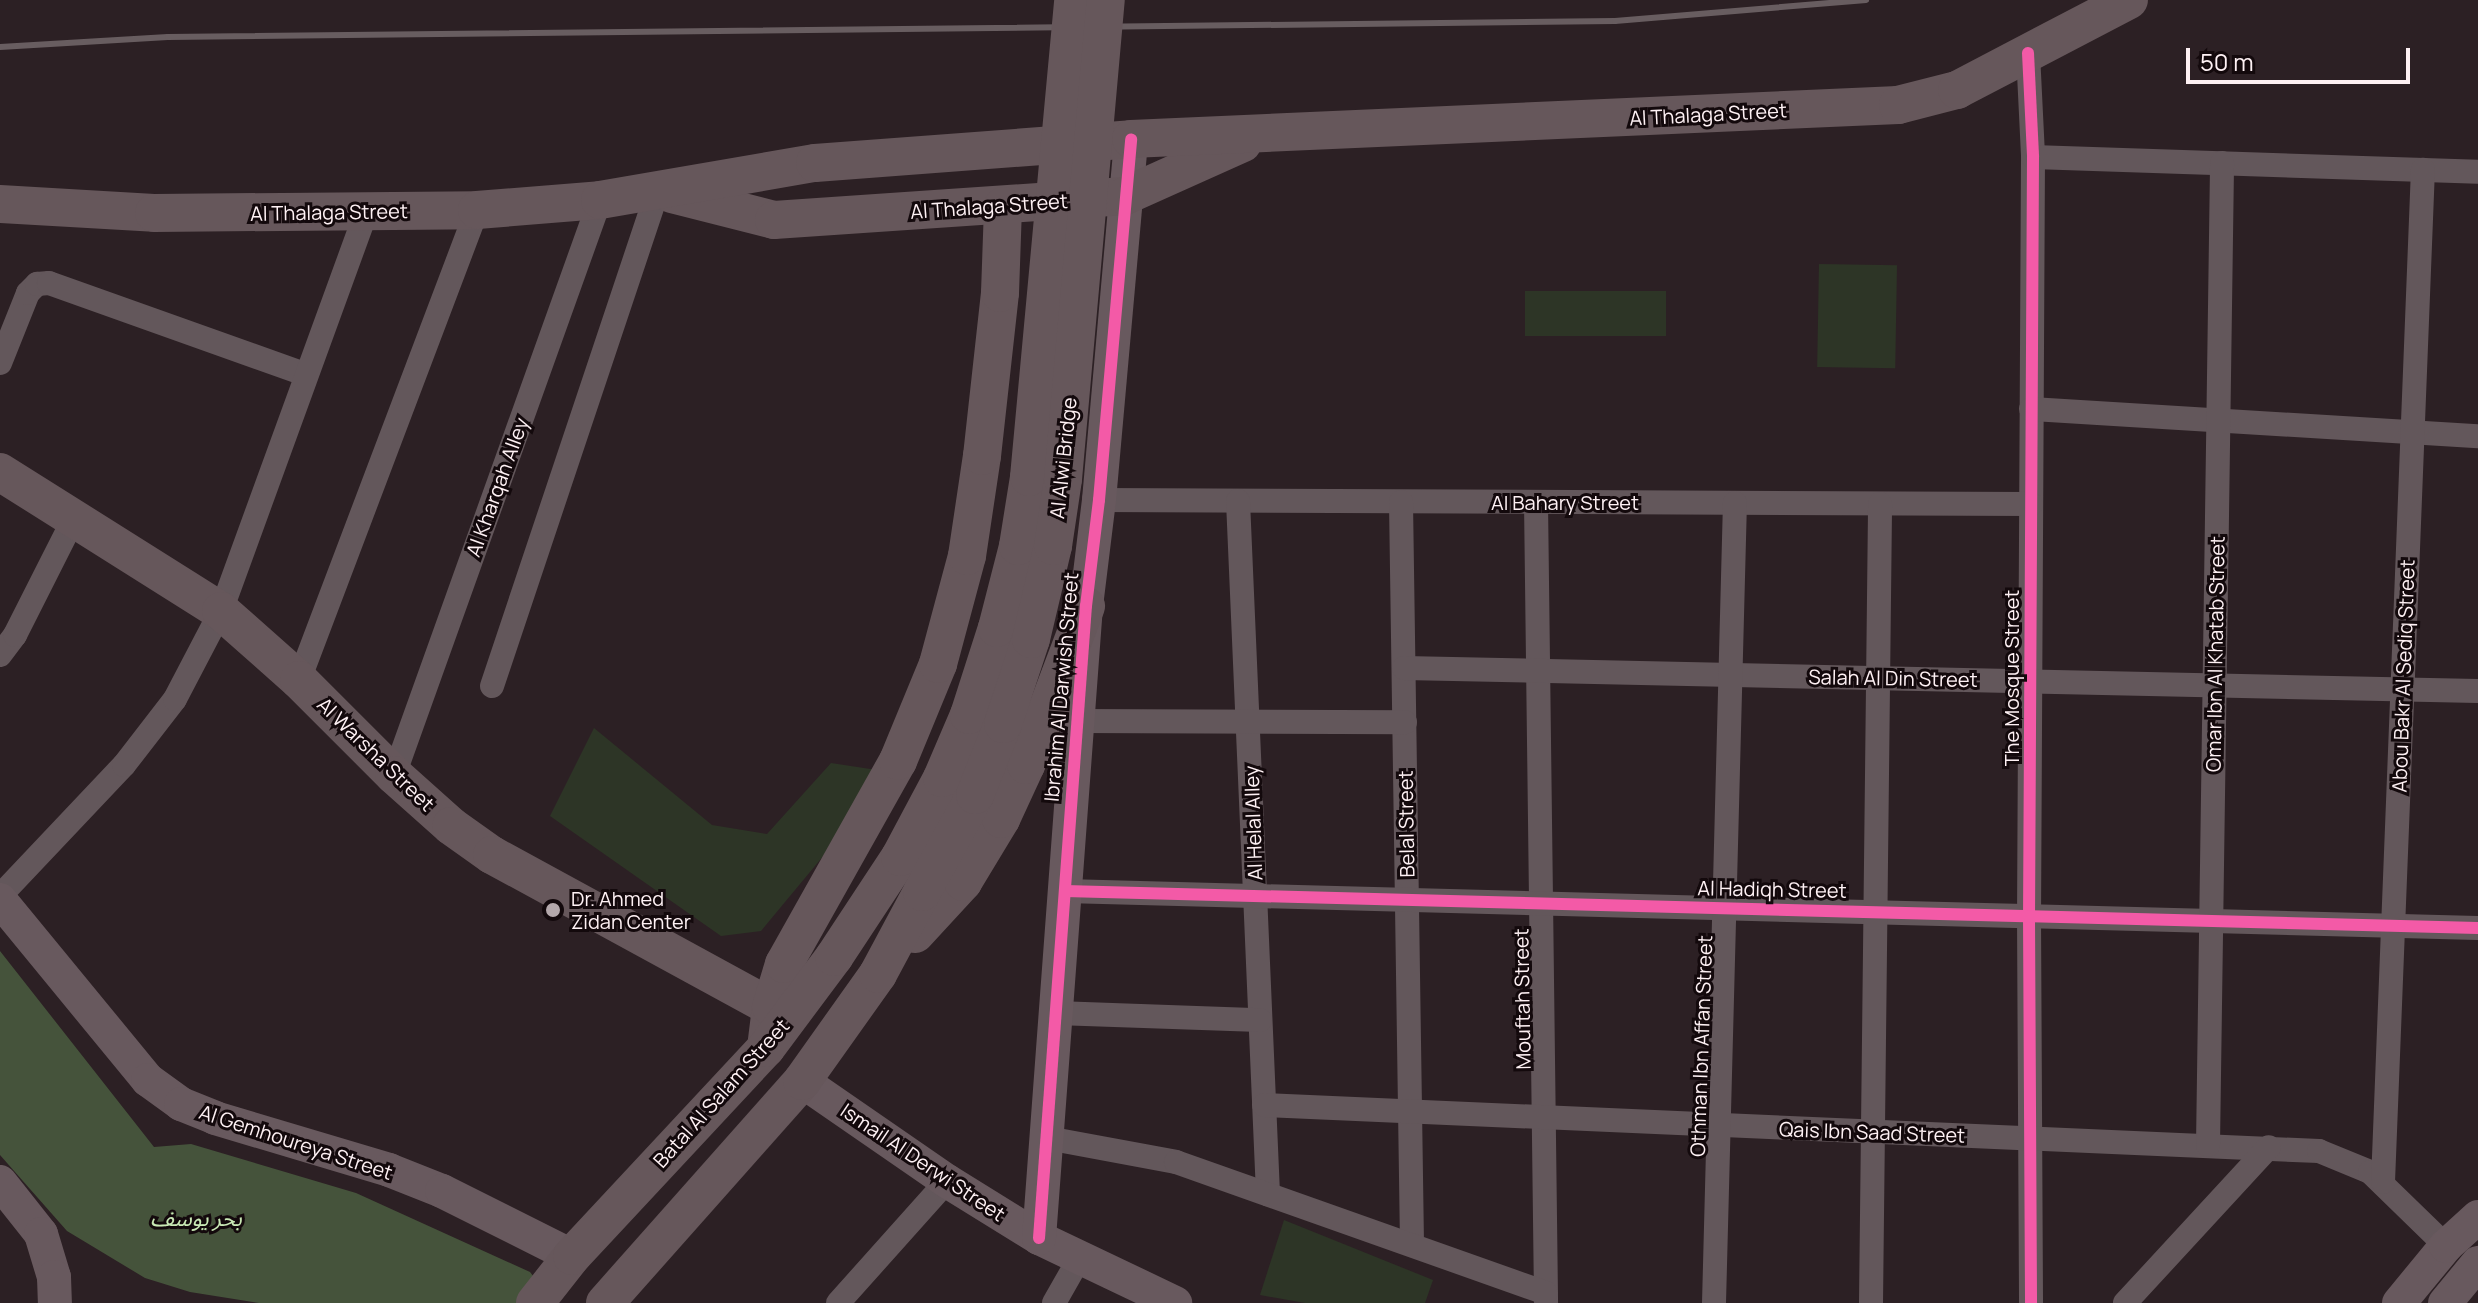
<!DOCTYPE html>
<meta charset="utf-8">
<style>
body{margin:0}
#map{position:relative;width:2478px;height:1303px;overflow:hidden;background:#2c2024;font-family:Manrope,"Noto Sans Arabic",sans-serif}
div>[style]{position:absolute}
.green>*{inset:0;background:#2d3526;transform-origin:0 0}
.water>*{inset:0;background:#45533b}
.street>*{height:24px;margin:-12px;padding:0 12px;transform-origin:12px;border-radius:12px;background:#63575b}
.secondary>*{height:34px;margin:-17px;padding:0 17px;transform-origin:17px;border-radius:17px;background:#68595e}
.primary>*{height:38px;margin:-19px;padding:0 19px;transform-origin:19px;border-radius:19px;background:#66575b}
.rail>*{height:6px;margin:-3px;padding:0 3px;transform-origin:3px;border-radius:3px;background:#685d60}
.primary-bridge>*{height:38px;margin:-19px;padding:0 19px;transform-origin:19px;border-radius:19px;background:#66575b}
.cycleway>*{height:12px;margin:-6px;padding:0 6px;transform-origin:6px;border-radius:6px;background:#f35aa7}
.dots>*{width:22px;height:22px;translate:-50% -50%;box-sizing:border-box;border:4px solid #13090c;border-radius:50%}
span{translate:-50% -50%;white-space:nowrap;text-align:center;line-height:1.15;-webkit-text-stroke:6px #13090c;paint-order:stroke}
.street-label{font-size:20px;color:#fef1f4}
.poi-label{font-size:20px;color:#fef1f4}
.left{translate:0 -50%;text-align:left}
.water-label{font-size:22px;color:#c9e9b5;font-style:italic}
.scale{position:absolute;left:2186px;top:48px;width:224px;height:36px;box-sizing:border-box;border:4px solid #fef1f4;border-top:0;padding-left:10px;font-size:24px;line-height:28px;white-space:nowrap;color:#fef1f4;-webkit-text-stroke:6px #13090c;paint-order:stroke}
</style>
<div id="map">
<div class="green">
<div style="left:1819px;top:264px;width:78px;height:103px;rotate:1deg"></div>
<div style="left:1666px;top:291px;width:45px;height:141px;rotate:90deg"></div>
<div style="clip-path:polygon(594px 728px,712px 825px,767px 834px,831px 763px,877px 770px,849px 825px,761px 931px,721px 936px,550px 816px)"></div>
<div style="clip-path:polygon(1284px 1220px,1433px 1280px,1425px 1303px,1305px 1303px,1260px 1295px)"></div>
</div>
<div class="water">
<div style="clip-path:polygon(0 951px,154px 1147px,191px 1144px,356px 1193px,530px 1272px,554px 1303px,259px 1303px,190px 1292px,145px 1278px,67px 1231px,0 1155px)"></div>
</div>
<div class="street">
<div style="left:2028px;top:53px;width:104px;rotate:87.2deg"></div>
<div style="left:2033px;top:157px;width:759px;rotate:90.3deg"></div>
<div style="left:2029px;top:916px;width:387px;rotate:89.7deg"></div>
<div style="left:2033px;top:157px;width:445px;rotate:1.9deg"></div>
<div style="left:0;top:363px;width:75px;rotate:-68.2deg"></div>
<div style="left:28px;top:293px;width:13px;rotate:-45deg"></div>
<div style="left:37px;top:284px;width:12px;rotate:-5deg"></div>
<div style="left:49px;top:283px;width:272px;rotate:19.6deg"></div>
<div style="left:2031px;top:409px;width:448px;rotate:3.5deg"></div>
<div style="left:1099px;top:500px;width:932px;rotate:0.25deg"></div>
<div style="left:1238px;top:501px;width:694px;rotate:87.52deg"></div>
<div style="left:1401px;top:502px;width:740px;rotate:89.15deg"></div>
<div style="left:1536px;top:502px;width:801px;rotate:89.28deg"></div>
<div style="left:0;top:655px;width:25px;rotate:-53deg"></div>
<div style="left:15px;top:635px;width:131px;rotate:-63.2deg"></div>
<div style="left:1404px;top:668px;width:1074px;rotate:1.23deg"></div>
<div style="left:299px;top:680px;width:503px;rotate:-69.26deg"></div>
<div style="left:492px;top:686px;width:523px;rotate:-71.5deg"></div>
<div style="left:1077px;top:721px;width:328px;rotate:0.2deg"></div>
<div style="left:394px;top:775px;width:611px;rotate:-70.29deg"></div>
<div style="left:1065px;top:891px;width:1413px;rotate:1.5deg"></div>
<div style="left:0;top:896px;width:180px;rotate:-46.6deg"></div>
<div style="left:124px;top:765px;width:83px;rotate:-52.3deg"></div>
<div style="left:175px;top:699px;width:99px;rotate:-62.4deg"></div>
<div style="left:221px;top:611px;width:425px;rotate:-70deg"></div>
<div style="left:1056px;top:1013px;width:204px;rotate:2deg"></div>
<div style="left:1264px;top:1105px;width:1056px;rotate:2.5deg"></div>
<div style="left:2319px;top:1151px;width:55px;rotate:22.4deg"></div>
<div style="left:2370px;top:1172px;width:106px;rotate:44.2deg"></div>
<div style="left:1047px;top:1138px;width:131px;rotate:10.5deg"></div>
<div style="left:1176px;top:1162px;width:392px;rotate:19.5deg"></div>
<div style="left:2208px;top:1145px;width:982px;rotate:-89.18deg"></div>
<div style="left:2383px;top:1182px;width:1013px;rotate:-87.74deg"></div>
<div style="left:838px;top:1303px;width:164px;rotate:-48.2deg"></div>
<div style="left:1054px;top:1303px;width:51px;rotate:-60.4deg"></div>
<div style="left:1714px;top:1303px;width:800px;rotate:-88.5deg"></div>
<div style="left:1871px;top:1303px;width:799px;rotate:-89.35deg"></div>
<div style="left:2125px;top:1303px;width:212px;rotate:-47.3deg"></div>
</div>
<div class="secondary">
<div style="left:0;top:900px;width:233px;rotate:50.6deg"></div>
<div style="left:148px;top:1080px;width:41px;rotate:36deg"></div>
<div style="left:181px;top:1104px;width:37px;rotate:22deg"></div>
<div style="left:215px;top:1118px;width:182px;rotate:16.6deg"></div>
<div style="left:389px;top:1170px;width:57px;rotate:21.6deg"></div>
<div style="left:442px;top:1191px;width:145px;rotate:26.6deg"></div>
<div style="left:802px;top:1081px;width:176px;rotate:34.6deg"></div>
<div style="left:947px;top:1181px;width:108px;rotate:31.8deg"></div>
<div style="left:1039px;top:1238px;width:151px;rotate:25.5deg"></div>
<div style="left:0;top:1182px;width:66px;rotate:51.7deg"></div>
<div style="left:41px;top:1234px;width:45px;rotate:73.2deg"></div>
<div style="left:54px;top:1277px;width:26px;rotate:88deg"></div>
<div style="left:1039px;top:1238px;width:634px;rotate:-85.75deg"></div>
<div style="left:1086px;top:606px;width:107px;rotate:-83deg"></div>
<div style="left:1099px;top:500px;width:362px;rotate:-84.9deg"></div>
<div style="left:2399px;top:1303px;width:74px;rotate:-50.5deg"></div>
<div style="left:2446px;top:1246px;width:43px;rotate:-42.2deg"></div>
<div style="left:2445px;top:1303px;width:52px;rotate:-50.5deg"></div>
</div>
<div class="primary">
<div style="left:672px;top:194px;width:105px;rotate:14.3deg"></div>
<div style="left:774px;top:220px;width:352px;rotate:-3.9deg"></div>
<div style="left:1125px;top:196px;width:129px;rotate:-24.2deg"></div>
<div style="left:0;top:204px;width:154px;rotate:3.3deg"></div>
<div style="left:154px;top:213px;width:323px;rotate:-0.5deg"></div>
<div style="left:477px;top:210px;width:123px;rotate:-4.6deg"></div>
<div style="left:600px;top:200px;width:218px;rotate:-9.8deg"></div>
<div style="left:815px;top:163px;width:317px;rotate:-4.3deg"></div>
<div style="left:1131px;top:139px;width:768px;rotate:-2.54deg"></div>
<div style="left:1898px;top:105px;width:61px;rotate:-14.3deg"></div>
<div style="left:1957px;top:90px;width:194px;rotate:-27.6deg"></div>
<div style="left:0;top:472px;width:261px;rotate:32.2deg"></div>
<div style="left:221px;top:611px;width:104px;rotate:41.5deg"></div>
<div style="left:299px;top:680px;width:134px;rotate:45deg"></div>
<div style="left:394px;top:775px;width:76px;rotate:41.8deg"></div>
<div style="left:451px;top:826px;width:50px;rotate:35.3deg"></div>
<div style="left:492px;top:855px;width:318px;rotate:28.6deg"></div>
<div style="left:915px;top:934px;width:71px;rotate:-47.3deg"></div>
<div style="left:963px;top:882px;width:74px;rotate:-58.9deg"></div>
<div style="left:1001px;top:819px;width:60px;rotate:-65.2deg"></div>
<div style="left:1026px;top:765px;width:170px;rotate:-69.3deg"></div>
<div style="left:766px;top:1048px;width:41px;rotate:-83deg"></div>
<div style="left:771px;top:1007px;width:45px;rotate:-73.2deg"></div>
<div style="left:784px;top:964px;width:233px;rotate:-60.7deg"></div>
<div style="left:898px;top:761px;width:105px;rotate:-67.6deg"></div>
<div style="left:938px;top:664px;width:112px;rotate:-75deg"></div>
<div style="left:967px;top:556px;width:101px;rotate:-81.5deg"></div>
<div style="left:982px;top:456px;width:164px;rotate:-83.7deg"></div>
<div style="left:1000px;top:293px;width:87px;rotate:-88deg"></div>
<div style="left:535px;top:1303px;width:60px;rotate:-51.8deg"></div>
<div style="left:572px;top:1256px;width:284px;rotate:-47deg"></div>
<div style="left:766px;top:1048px;width:114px;rotate:-53.2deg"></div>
<div style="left:834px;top:957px;width:120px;rotate:-56.6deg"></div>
<div style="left:605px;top:1303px;width:297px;rotate:-48.4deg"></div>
<div style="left:802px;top:1081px;width:131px;rotate:-54.6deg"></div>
<div style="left:878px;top:974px;width:93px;rotate:-61.8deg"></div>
</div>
<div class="rail">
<div style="left:0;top:47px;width:168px;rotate:-3.4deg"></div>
<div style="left:168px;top:37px;width:1447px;rotate:-0.63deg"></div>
<div style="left:1615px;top:21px;width:252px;rotate:-4.8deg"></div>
</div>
<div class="primary-bridge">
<div style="left:900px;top:857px;width:89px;rotate:-62deg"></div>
<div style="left:942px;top:778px;width:69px;rotate:-66.8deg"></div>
<div style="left:969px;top:715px;width:91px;rotate:-72.2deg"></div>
<div style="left:997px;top:628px;width:85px;rotate:-75.6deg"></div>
<div style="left:1018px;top:546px;width:70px;rotate:-80.9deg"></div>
<div style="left:1029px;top:477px;width:479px;rotate:-84.7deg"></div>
<div style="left:922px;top:892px;width:111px;rotate:-61.3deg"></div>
<div style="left:975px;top:795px;width:76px;rotate:-68.5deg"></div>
<div style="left:1003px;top:724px;width:89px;rotate:-71.8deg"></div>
<div style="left:1031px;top:639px;width:96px;rotate:-76.7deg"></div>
<div style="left:1053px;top:546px;width:68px;rotate:-81.5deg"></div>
<div style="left:1063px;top:479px;width:481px;rotate:-84.9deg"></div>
</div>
<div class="cycleway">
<div style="left:2028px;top:53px;width:104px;rotate:87.2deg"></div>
<div style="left:2033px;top:157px;width:759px;rotate:90.3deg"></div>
<div style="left:2029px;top:916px;width:387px;rotate:89.7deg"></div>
<div style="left:1065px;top:891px;width:1413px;rotate:1.5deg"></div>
<div style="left:1039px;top:1238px;width:634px;rotate:-85.75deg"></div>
<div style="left:1086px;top:606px;width:107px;rotate:-83deg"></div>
<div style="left:1099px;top:500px;width:362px;rotate:-84.9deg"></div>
</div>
<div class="dots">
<div style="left:553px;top:910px;background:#b4a8ab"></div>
</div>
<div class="street-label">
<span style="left:1708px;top:114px;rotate:-3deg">Al Thalaga Street</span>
<span style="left:989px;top:206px;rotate:-4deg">Al Thalaga Street</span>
<span style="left:329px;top:212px;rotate:-1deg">Al Thalaga Street</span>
<span style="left:1063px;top:458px;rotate:-84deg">Al Alwi Bridge</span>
<span style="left:497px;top:487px;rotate:-70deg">Al Kharqah Alley</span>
<span style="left:1565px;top:502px">Al Bahary Street</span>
<span style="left:2215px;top:654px;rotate:-89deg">Omar Ibn Al Khatab Street</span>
<span style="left:2403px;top:676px;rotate:-88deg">Abou Bakr Al Sediq Street</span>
<span style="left:1893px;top:678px;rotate:1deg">Salah Al Din Street</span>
<span style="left:2011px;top:678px;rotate:-90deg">The Mosque Street</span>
<span style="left:1061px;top:687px;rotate:-85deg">Ibrahim Al Darwish Street</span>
<span style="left:376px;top:754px;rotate:44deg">Al Warsha Street</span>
<span style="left:1253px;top:823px;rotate:-92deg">Al Helal Alley</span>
<span style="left:1406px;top:824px;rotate:-91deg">Belal Street</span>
<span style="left:1772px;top:889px;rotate:1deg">Al Hadiqh Street</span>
<span style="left:1522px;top:999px;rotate:-91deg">Mouftah Street</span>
<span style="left:1701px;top:1046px;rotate:-88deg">Othman Ibn Affan Street</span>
<span style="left:721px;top:1093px;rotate:-48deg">Batal Al Salam Street</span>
<span style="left:1872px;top:1132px;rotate:2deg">Qais Ibn Saad Street</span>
<span style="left:296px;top:1142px;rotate:18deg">Al Gemhoureya Street</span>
<span style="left:923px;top:1162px;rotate:34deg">Ismail Al Derwi Street</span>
</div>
<div class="poi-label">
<span class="left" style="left:571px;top:910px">Dr. Ahmed<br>Zidan Center</span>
</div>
<div class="water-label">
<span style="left:196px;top:1219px">بحر يوسف</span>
</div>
<div class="scale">50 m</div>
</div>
